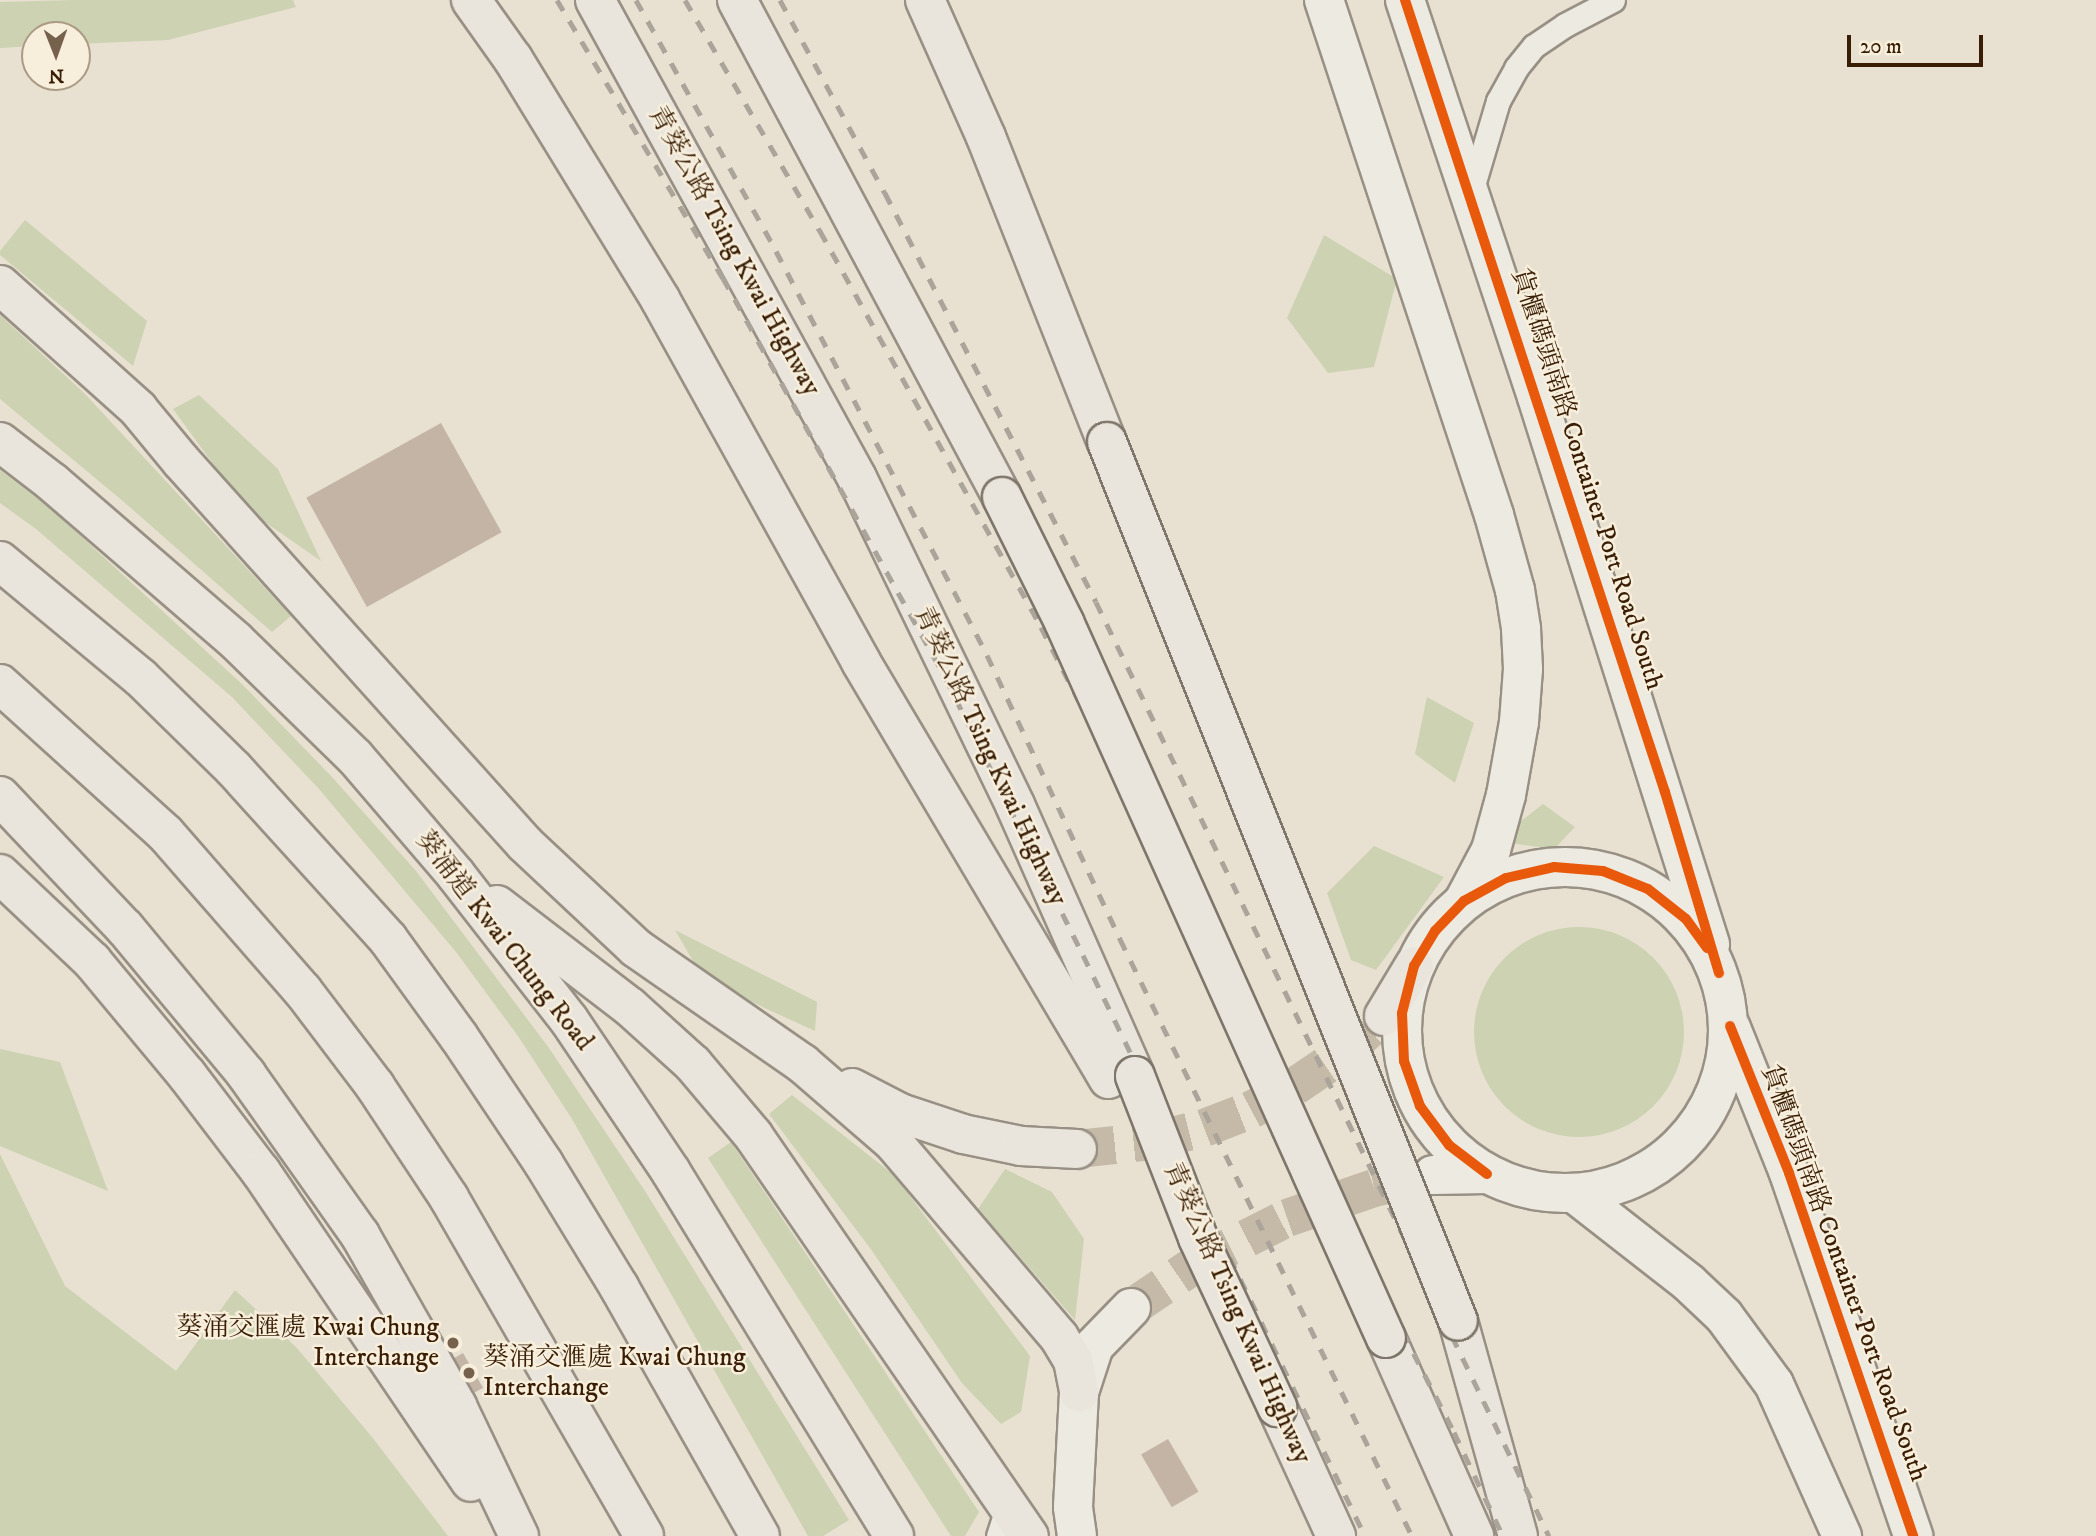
<!DOCTYPE html>
<meta charset="utf-8">
<style>
body{margin:0}
#map{position:relative;width:2096px;height:1536px;overflow:hidden;background:#e8e1d1;font-family:"IM FELL DW Pica","Noto Serif TC",serif}
div>[style]{position:absolute}
.green>*{inset:0;background:#ccd2b2}
.round{border-radius:50%}
.building>*{inset:0;background:#c4b4a5;transform-origin:0 0}
.secondary-tunnel>*{height:38px;margin-top:-19px;transform-origin:0;background:repeating-linear-gradient(90deg,#c5baa8 0 38px,transparent 0 57px)}
.highway-tunnel>*{height:38px;margin-top:-19px;transform-origin:0;background:repeating-linear-gradient(90deg,#c5baa8 0 38px,transparent 0 57px)}
.roads{filter:drop-shadow(2px 0 #989084) drop-shadow(-2px 0 #989084) drop-shadow(0 2px #989084) drop-shadow(0 -2px #989084)}
.lane>*{height:23px;margin:-11.5px;padding:0 11.5px;transform-origin:11.5px;border-radius:11.5px;background:#edeae1}
.secondary>*{height:38px;margin:-19px;padding:0 19px;transform-origin:19px;border-radius:19px;background:#edeae1}
.secondary>.ring{margin:-19px;padding:0;box-sizing:content-box;background:none;border:38px solid #edeae1;border-radius:50%}
.highway>*{height:38px;margin:-19px;padding:0 19px;transform-origin:19px;border-radius:19px;background:#eae5dc}
.rail>*{height:5px;margin-top:-2.5px;transform-origin:0;background:repeating-linear-gradient(90deg,#aaa49b 0 12px,transparent 0 24px)}
.bridges{filter:drop-shadow(2px 0 #7e766a) drop-shadow(-2px 0 #7e766a) drop-shadow(0 2px #7e766a) drop-shadow(0 -2px #7e766a)}
.highway-bridge>*{height:38px;margin:-19px;padding:0 19px;transform-origin:19px;border-radius:19px;background:#eae5dc}
.cycleway>*{height:10px;margin:-5px;padding:0 5px;transform-origin:5px;border-radius:5px;background:#e8590c}
.dots>*{width:19px;height:19px;translate:-50% -50%;box-sizing:border-box;border:4px solid #f7eedb;border-radius:50%}
span{translate:-50% -50%;white-space:nowrap;text-align:center;line-height:1.15;-webkit-text-stroke:5px #f7eedb;paint-order:stroke}
.street-label{font-size:26px;color:#391d04}
.poi-label{font-size:26px;color:#391d04}
.right{translate:-100% -50%;text-align:right}
.left{translate:0 -50%;text-align:left}
.north{position:absolute;left:21px;top:21px;width:70px;height:70px;box-sizing:border-box;background:#f7eedb;border:2px solid #ab9a85;border-radius:50%;rotate:179deg;font-size:19px;font-weight:700;line-height:28px;text-align:center;color:#391d04}
.north::after{content:'';display:block;margin:auto;width:24px;height:32px;background:#76624c;clip-path:polygon(50% 0,100% 100%,50% 72%,0 100%)}
.scale{position:absolute;left:1847px;top:35px;width:136px;height:32px;box-sizing:border-box;border:4px solid #391d04;border-top:0;padding-left:9px;font-size:21px;line-height:24px;white-space:nowrap;color:#391d04;-webkit-text-stroke:5px #f7eedb;paint-order:stroke}
</style>
<div id="map">
<div class="green">
<div style="clip-path:polygon(75px 0,293px 0,296px 7px,168px 40px,77px 44px,77px 35px,35px 35px,35px 46px,0 48px,0 2px)"></div>
<div style="clip-path:polygon(25px 220px,147px 321px,133px 366px,0 255px,0 251px)"></div>
<div style="clip-path:polygon(1324px 235px,1397px 279px,1374px 367px,1328px 373px,1287px 318px)"></div>
<div style="clip-path:polygon(0 315px,85px 394px,291px 616px,272px 632px,124px 502px,0 399px)"></div>
<div style="clip-path:polygon(199px 395px,278px 469px,321px 561px,246px 509px,173px 409px)"></div>
<div style="clip-path:polygon(0 470px,49px 507px,242px 684px,332px 777px,416px 871px,549px 1048px,645px 1191px,849px 1520px,823px 1536px,808px 1536px,572px 1119px,518px 1036px,456px 952px,319px 789px,232px 697px,36px 529px,0 503px)"></div>
<div style="clip-path:polygon(1427px 697px,1474px 723px,1455px 783px,1415px 754px)"></div>
<div style="clip-path:polygon(1543px 804px,1575px 827px,1554px 849px,1495px 841px)"></div>
<div style="clip-path:polygon(1374px 846px,1444px 877px,1376px 970px,1351px 960px,1327px 893px)"></div>
<div class="round" style="left:1474px;top:927px;width:210px;height:210px"></div>
<div style="clip-path:polygon(675px 930px,817px 1002px,815px 1031px,704px 980px)"></div>
<div style="clip-path:polygon(0 1049px,60px 1062px,108px 1191px,0 1146px)"></div>
<div style="clip-path:polygon(792px 1095px,894px 1175px,1030px 1356px,1021px 1412px,1001px 1424px,962px 1383px,870px 1248px,769px 1114px)"></div>
<div style="clip-path:polygon(731px 1142px,979px 1512px,965px 1536px,951px 1536px,708px 1158px)"></div>
<div style="clip-path:polygon(0 1154px,65px 1286px,176px 1371px,235px 1290px,296px 1347px,372px 1437px,448px 1536px,0 1536px)"></div>
<div style="clip-path:polygon(1005px 1169px,1052px 1192px,1084px 1239px,1075px 1320px,978px 1209px)"></div>
</div>
<div class="building">
<div style="left:441px;top:423px;width:125px;height:154px;rotate:61deg"></div>
<div style="left:463px;top:1353px;width:40px;height:10px;rotate:60deg"></div>
<div style="left:1168px;top:1439px;width:61px;height:31px;rotate:60deg"></div>
</div>
<div class="secondary-tunnel">
<div style="left:1131px;top:1308px;width:78px;rotate:-34.1deg"></div>
<div style="left:1196px;top:1264px;width:102px;rotate:-26.8deg"></div>
<div style="left:1287px;top:1218px;width:92px;rotate:-19deg"></div>
<div style="left:1374px;top:1188px;width:60px;rotate:-12.4deg"></div>
</div>
<div class="highway-tunnel">
<div style="left:1077px;top:1149px;width:75px;rotate:-6.1deg"></div>
<div style="left:1152px;top:1141px;width:54px;rotate:-14deg"></div>
<div style="left:1204px;top:1128px;width:50px;rotate:-21deg"></div>
<div style="left:1251px;top:1110px;width:49px;rotate:-28.1deg"></div>
<div style="left:1294px;top:1087px;width:57px;rotate:-34.2deg"></div>
<div style="left:1341px;top:1055px;width:58px;rotate:-42.2deg"></div>
</div>
<div class="roads">
<div class="lane">
<div style="left:1471px;top:192px;width:95px;rotate:-73.5deg"></div>
<div style="left:1498px;top:101px;width:38px;rotate:-61deg"></div>
<div style="left:1516px;top:68px;width:28px;rotate:-51deg"></div>
<div style="left:1534px;top:46px;width:37px;rotate:-34deg"></div>
<div style="left:1565px;top:25px;width:54px;rotate:-27.5deg"></div>
<div style="left:998px;top:1536px;width:29px;rotate:-72deg"></div>
</div>
<div class="secondary">
<div style="left:1324px;top:0;width:542px;rotate:71.73deg"></div>
<div style="left:1494px;top:515px;width:78px;rotate:74.4deg"></div>
<div style="left:1515px;top:590px;width:39px;rotate:81deg"></div>
<div style="left:1521px;top:629px;width:40px;rotate:87.1deg"></div>
<div style="left:1523px;top:669px;width:53px;rotate:94.3deg"></div>
<div style="left:1519px;top:722px;width:74px;rotate:100.1deg"></div>
<div style="left:1506px;top:795px;width:57px;rotate:105.3deg"></div>
<div style="left:1491px;top:850px;width:58px;rotate:117.9deg"></div>
<div style="left:1405px;top:0;width:418px;rotate:71.6deg"></div>
<div style="left:1537px;top:397px;width:574px;rotate:72.45deg"></div>
<div class="ring" style="left:1402px;top:867px;width:288px;height:288px"></div>
<div style="left:1731px;top:1028px;width:156px;rotate:68.2deg"></div>
<div style="left:1789px;top:1173px;width:384px;rotate:71.1deg"></div>
<div style="left:1433px;top:1175px;width:54px;rotate:-1.1deg"></div>
<div style="left:1574px;top:1193px;width:146px;rotate:38deg"></div>
<div style="left:1689px;top:1283px;width:48px;rotate:43.3deg"></div>
<div style="left:1724px;top:1316px;width:84px;rotate:53.7deg"></div>
<div style="left:1774px;top:1384px;width:167px;rotate:65.9deg"></div>
<div style="left:1077px;top:1536px;width:29px;rotate:-98deg"></div>
<div style="left:1073px;top:1507px;width:115px;rotate:-87deg"></div>
<div style="left:1079px;top:1392px;width:48px;rotate:-71.9deg"></div>
<div style="left:1094px;top:1346px;width:53px;rotate:-45.8deg"></div>
</div>
<div class="highway">
<div style="left:471px;top:0;width:72px;rotate:54.6deg"></div>
<div style="left:513px;top:59px;width:281px;rotate:58.5deg"></div>
<div style="left:660px;top:299px;width:415px;rotate:61deg"></div>
<div style="left:861px;top:662px;width:485px;rotate:59.3deg"></div>
<div style="left:595px;top:0;width:545px;rotate:61.27deg"></div>
<div style="left:857px;top:478px;width:363px;rotate:64.2deg"></div>
<div style="left:1015px;top:805px;width:296px;rotate:66.1deg"></div>
<div style="left:737px;top:0;width:563px;rotate:61.93deg"></div>
<div style="left:925px;top:0;width:150px;rotate:66deg"></div>
<div style="left:986px;top:137px;width:328px;rotate:68.4deg"></div>
<div style="left:0;top:285px;width:186px;rotate:41.9deg"></div>
<div style="left:138px;top:409px;width:67px;rotate:50.4deg"></div>
<div style="left:181px;top:461px;width:515px;rotate:48.07deg"></div>
<div style="left:525px;top:844px;width:152px;rotate:43.1deg"></div>
<div style="left:636px;top:948px;width:203px;rotate:34.8deg"></div>
<div style="left:803px;top:1064px;width:119px;rotate:40.9deg"></div>
<div style="left:893px;top:1142px;width:256px;rotate:49.6deg"></div>
<div style="left:1059px;top:1337px;width:27px;rotate:59deg"></div>
<div style="left:1073px;top:1360px;width:33px;rotate:79deg"></div>
<div style="left:0;top:442px;width:66px;rotate:37.6deg"></div>
<div style="left:52px;top:482px;width:243px;rotate:40.8deg"></div>
<div style="left:236px;top:641px;width:166px;rotate:44.3deg"></div>
<div style="left:355px;top:757px;width:155px;rotate:49.4deg"></div>
<div style="left:456px;top:875px;width:184px;rotate:52.1deg"></div>
<div style="left:569px;top:1020px;width:183px;rotate:56.1deg"></div>
<div style="left:671px;top:1172px;width:427px;rotate:58.5deg"></div>
<div style="left:0;top:561px;width:183px;rotate:39.7deg"></div>
<div style="left:141px;top:678px;width:129px;rotate:44.4deg"></div>
<div style="left:233px;top:768px;width:231px;rotate:47.8deg"></div>
<div style="left:388px;top:939px;width:121px;rotate:54.1deg"></div>
<div style="left:459px;top:1037px;width:153px;rotate:56.2deg"></div>
<div style="left:544px;top:1164px;width:144px;rotate:58.6deg"></div>
<div style="left:619px;top:1287px;width:286px;rotate:60.5deg"></div>
<div style="left:0;top:684px;width:222px;rotate:42.1deg"></div>
<div style="left:165px;top:833px;width:210px;rotate:48.9deg"></div>
<div style="left:303px;top:991px;width:119px;rotate:52.8deg"></div>
<div style="left:375px;top:1086px;width:134px;rotate:56.5deg"></div>
<div style="left:449px;top:1198px;width:390px;rotate:60deg"></div>
<div style="left:0;top:796px;width:182px;rotate:46.6deg"></div>
<div style="left:125px;top:928px;width:190px;rotate:50.3deg"></div>
<div style="left:246px;top:1074px;width:197px;rotate:54.7deg"></div>
<div style="left:360px;top:1235px;width:197px;rotate:60.4deg"></div>
<div style="left:457px;top:1406px;width:144px;rotate:64.5deg"></div>
<div style="left:0;top:874px;width:127px;rotate:43.4deg"></div>
<div style="left:92px;top:961px;width:148px;rotate:50.2deg"></div>
<div style="left:187px;top:1075px;width:122px;rotate:52.7deg"></div>
<div style="left:261px;top:1172px;width:374px;rotate:55.9deg"></div>
<div style="left:497px;top:905px;width:168px;rotate:37.5deg"></div>
<div style="left:630px;top:1007px;width:85px;rotate:42.1deg"></div>
<div style="left:693px;top:1064px;width:93px;rotate:49.8deg"></div>
<div style="left:753px;top:1135px;width:487px;rotate:55.5deg"></div>
<div style="left:1384px;top:1016px;width:58px;rotate:-59deg"></div>
<div style="left:852px;top:1088px;width:54px;rotate:27.5deg"></div>
<div style="left:900px;top:1113px;width:66px;rotate:18.4deg"></div>
<div style="left:963px;top:1134px;width:59px;rotate:11.7deg"></div>
<div style="left:1021px;top:1146px;width:56px;rotate:3.1deg"></div>
<div style="left:1458px;top:1321px;width:223px;rotate:74.4deg"></div>
<div style="left:1386px;top:1338px;width:217px;rotate:66deg"></div>
<div style="left:1277px;top:1407px;width:142px;rotate:65.4deg"></div>
</div>
</div>
<div class="rail">
<div style="left:557px;top:0;width:324px;rotate:59.2deg"></div>
<div style="left:723px;top:278px;width:457px;rotate:60.9deg"></div>
<div style="left:945px;top:677px;width:310px;rotate:63.6deg"></div>
<div style="left:1083px;top:955px;width:646px;rotate:64.11deg"></div>
<div style="left:636px;top:0;width:287px;rotate:60.8deg"></div>
<div style="left:776px;top:251px;width:456px;rotate:62.4deg"></div>
<div style="left:987px;top:655px;width:314px;rotate:64.9deg"></div>
<div style="left:1120px;top:939px;width:665px;rotate:63.94deg"></div>
<div style="left:685px;top:0;width:268px;rotate:59.7deg"></div>
<div style="left:820px;top:231px;width:453px;rotate:60.8deg"></div>
<div style="left:1041px;top:627px;width:905px;rotate:62.84deg"></div>
<div style="left:1454px;top:1432px;width:115px;rotate:64.8deg"></div>
<div style="left:780px;top:0;width:220px;rotate:61.5deg"></div>
<div style="left:885px;top:193px;width:460px;rotate:62.7deg"></div>
<div style="left:1096px;top:602px;width:1038px;rotate:64.13deg"></div>
</div>
<div class="bridges">
<div class="highway-bridge">
<div style="left:1107px;top:442px;width:946px;rotate:68.23deg"></div>
<div style="left:1002px;top:497px;width:140px;rotate:63.6deg"></div>
<div style="left:1064px;top:622px;width:785px;rotate:65.79deg"></div>
<div style="left:1135px;top:1076px;width:174px;rotate:68.7deg"></div>
<div style="left:1198px;top:1238px;width:187px;rotate:64.9deg"></div>
</div>
</div>
<div class="cycleway">
<div style="left:1405px;top:0;width:834px;rotate:71.83deg"></div>
<div style="left:1665px;top:792px;width:189px;rotate:73.4deg"></div>
<div style="left:1730px;top:1026px;width:158px;rotate:68.1deg"></div>
<div style="left:1789px;top:1173px;width:384px;rotate:71.1deg"></div>
<div style="left:1487px;top:1174px;width:48px;rotate:-142.7deg"></div>
<div style="left:1449px;top:1145px;width:49px;rotate:-126.6deg"></div>
<div style="left:1420px;top:1106px;width:48px;rotate:-109.6deg"></div>
<div style="left:1404px;top:1061px;width:48px;rotate:-92.4deg"></div>
<div style="left:1402px;top:1013px;width:49px;rotate:-75.7deg"></div>
<div style="left:1414px;top:966px;width:41px;rotate:-59deg"></div>
<div style="left:1435px;top:931px;width:42px;rotate:-46deg"></div>
<div style="left:1464px;top:901px;width:48px;rotate:-28.7deg"></div>
<div style="left:1506px;top:878px;width:49px;rotate:-12.9deg"></div>
<div style="left:1554px;top:867px;width:49px;rotate:4.7deg"></div>
<div style="left:1603px;top:871px;width:48px;rotate:21.8deg"></div>
<div style="left:1648px;top:889px;width:48px;rotate:38.3deg"></div>
<div style="left:1686px;top:919px;width:36px;rotate:54deg"></div>
</div>
<div class="dots">
<div style="left:453px;top:1343px;background:#76624c"></div>
<div style="left:469px;top:1373px;background:#76624c"></div>
</div>
<div class="street-label">
<span style="left:734px;top:251px;rotate:61deg">青葵公路 Tsing Kwai Highway</span>
<span style="left:1587px;top:479px;rotate:72deg">貨櫃碼頭南路 Container Port Road South</span>
<span style="left:990px;top:756px;rotate:65deg">青葵公路 Tsing Kwai Highway</span>
<span style="left:504px;top:941px;rotate:52deg">葵涌道 Kwai Chung Road</span>
<span style="left:1844px;top:1273px;rotate:70deg">貨櫃碼頭南路 Container Port Road South</span>
<span style="left:1237px;top:1313px;rotate:66deg">青葵公路 Tsing Kwai Highway</span>
</div>
<div class="poi-label">
<span class="right" style="left:439px;top:1343px">葵涌交匯處 Kwai Chung<br>Interchange</span>
<span class="left" style="left:483px;top:1373px">葵涌交滙處 Kwai Chung<br>Interchange</span>
</div>
<div class="north">N</div>
<div class="scale">20 m</div>
</div>
